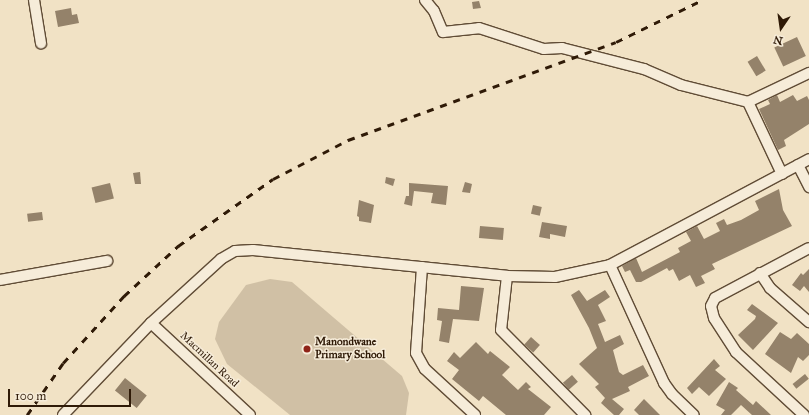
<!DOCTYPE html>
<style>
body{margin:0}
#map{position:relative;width:809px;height:415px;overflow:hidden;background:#f1e2c5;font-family:"IM FELL Great Primer",serif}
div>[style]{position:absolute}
.green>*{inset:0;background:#d0c0a5}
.building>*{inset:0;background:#94826a;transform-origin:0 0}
.roads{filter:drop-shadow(1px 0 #604c36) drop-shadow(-1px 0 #604c36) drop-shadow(0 1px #604c36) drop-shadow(0 -1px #604c36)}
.street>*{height:10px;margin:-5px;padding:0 5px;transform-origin:5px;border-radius:5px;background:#f6ecd9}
.rail>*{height:2.5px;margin-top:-1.25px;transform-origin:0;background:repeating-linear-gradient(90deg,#2f1a07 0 7px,transparent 0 14px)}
.dots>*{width:11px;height:11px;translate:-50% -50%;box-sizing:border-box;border:2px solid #f6ecd9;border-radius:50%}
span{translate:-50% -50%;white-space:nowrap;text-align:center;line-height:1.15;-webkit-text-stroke:3px #f6ecd9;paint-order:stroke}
.poi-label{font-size:11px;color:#2f1a07;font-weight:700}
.left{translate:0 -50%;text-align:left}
.street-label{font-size:11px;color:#2f1a07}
.north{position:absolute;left:761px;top:8px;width:40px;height:40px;-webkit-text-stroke:3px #f6ecd9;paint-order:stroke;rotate:193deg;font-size:11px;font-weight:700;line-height:16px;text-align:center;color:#2f1a07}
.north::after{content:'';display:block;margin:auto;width:14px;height:18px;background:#2f1a07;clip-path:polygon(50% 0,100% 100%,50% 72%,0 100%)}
.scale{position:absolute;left:8px;top:389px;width:123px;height:18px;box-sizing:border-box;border:2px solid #2f1a07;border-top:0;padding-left:5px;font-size:12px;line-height:14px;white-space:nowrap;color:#2f1a07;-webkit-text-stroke:3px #f6ecd9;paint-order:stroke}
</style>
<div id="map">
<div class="green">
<div style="clip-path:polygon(270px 279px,292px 282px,402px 376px,409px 393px,406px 415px,290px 415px,227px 364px,215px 339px,219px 322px,246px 285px)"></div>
</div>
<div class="building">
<div style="clip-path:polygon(479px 1px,481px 8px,473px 9px,472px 2px)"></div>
<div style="clip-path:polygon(71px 8px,72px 15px,77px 14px,79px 23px,58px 27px,55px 11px)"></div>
<div style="left:797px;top:37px;width:21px;height:25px;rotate:65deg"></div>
<div style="left:757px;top:56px;width:17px;height:11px;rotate:59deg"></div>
<div style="clip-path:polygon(777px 95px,780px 102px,793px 95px,797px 101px,807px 96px,809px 100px,809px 124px,784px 140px,786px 146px,778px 150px,759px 109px,770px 104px,768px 100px)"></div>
<div style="clip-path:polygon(140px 172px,141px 184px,135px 184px,133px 173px)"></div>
<div style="clip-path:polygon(386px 177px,395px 179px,393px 186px,385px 183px)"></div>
<div style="clip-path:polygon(465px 182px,472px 184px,470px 193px,462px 192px)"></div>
<div style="left:110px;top:183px;width:16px;height:19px;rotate:76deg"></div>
<div style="clip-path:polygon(409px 183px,448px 186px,446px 205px,431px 203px,433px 193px,414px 191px,412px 206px,404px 204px,406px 196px,409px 196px)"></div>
<div style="clip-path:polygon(779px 189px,783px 210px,792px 226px,712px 264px,715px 269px,701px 276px,705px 283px,696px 287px,690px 275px,679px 281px,673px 269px,669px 271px,667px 268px,641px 282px,636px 282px,630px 270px,625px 272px,622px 266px,636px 258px,642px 272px,680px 252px,678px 248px,691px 241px,686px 232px,697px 226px,704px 239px,720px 231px,716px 223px,724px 219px,727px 225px,741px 220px,759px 210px,755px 201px)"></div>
<div style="clip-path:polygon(359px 200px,374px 205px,371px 223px,359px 221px,359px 217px,357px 216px)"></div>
<div style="left:533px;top:205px;width:9px;height:9px;rotate:13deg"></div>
<div style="left:42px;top:212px;width:8px;height:15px;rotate:83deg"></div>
<div style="clip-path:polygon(542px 222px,567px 226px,565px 237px,550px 234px,550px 239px,539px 237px)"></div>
<div style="left:480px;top:226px;width:24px;height:12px;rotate:5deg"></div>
<div style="clip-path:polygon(809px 269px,809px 292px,804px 286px,800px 291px,792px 285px,801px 273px,803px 275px)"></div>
<div style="clip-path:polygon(461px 286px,484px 288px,479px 321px,453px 319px,449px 343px,439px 341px,442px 321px,437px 320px,438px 308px,459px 310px)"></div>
<div style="clip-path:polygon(579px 290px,587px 301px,605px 290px,610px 297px,598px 305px,606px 321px,598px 324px,605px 342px,620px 335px,624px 344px,613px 350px,619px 372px,623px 375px,643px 365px,649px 376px,628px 387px,630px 391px,612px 399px,624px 409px,619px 415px,614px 415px,601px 403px,605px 398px,595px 387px,599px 384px,579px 364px,597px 348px,589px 328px,571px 295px)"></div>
<div style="clip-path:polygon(752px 304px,778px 323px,753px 350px,738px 335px,755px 319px,756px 316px,747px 310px)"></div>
<div style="clip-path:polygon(780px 332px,791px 339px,797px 333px,809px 344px,809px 355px,803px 361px,798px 357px,791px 373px,765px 354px)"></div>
<div style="left:531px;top:337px;width:12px;height:10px;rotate:42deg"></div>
<div style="clip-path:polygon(476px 342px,488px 354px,490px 351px,510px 367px,502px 375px,518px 390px,526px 382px,531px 387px,528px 389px,551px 407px,544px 415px,506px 415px,483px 396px,479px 401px,452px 379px,459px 370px,447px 361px,454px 352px,460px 358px)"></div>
<div style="clip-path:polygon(714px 359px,720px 366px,715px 370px,726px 379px,709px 396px,699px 387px,692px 394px,687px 388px)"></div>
<div style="left:805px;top:374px;width:6px;height:16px;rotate:51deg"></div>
<div style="left:572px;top:375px;width:9px;height:12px;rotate:49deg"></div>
<div style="left:125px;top:378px;width:28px;height:16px;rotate:39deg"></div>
<div style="clip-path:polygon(729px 382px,738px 388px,736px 390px,753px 405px,756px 401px,771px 415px,752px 415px,741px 405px,731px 415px,721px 415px,725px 410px,716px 405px)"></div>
<div style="clip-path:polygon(644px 399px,660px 415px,639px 415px,634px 410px)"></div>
</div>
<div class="roads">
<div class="street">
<div style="left:34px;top:0;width:44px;rotate:80.8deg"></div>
<div style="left:425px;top:0;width:14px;rotate:51deg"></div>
<div style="left:434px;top:11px;width:23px;rotate:67deg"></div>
<div style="left:443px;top:32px;width:36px;rotate:-6deg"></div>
<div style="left:479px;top:28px;width:68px;rotate:17.9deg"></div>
<div style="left:544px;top:49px;width:18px;rotate:-3deg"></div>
<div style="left:562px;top:48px;width:85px;rotate:14.4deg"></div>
<div style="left:644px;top:69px;width:40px;rotate:23.4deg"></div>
<div style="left:681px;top:85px;width:69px;rotate:14.2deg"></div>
<div style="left:798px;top:165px;width:25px;rotate:63deg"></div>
<div style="left:782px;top:174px;width:80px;rotate:-115.3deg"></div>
<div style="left:748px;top:102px;width:68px;rotate:-25.4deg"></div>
<div style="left:610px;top:265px;width:130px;rotate:65.4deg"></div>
<div style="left:664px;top:383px;width:14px;rotate:54deg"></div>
<div style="left:672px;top:394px;width:30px;rotate:44deg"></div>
<div style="left:422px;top:267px;width:86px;rotate:94deg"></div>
<div style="left:416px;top:353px;width:18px;rotate:61deg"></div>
<div style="left:425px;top:369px;width:68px;rotate:42.6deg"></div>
<div style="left:760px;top:273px;width:18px;rotate:56deg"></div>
<div style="left:770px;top:288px;width:52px;rotate:41.1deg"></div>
<div style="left:507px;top:276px;width:54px;rotate:96.3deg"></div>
<div style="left:501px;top:330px;width:120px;rotate:45.3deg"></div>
<div style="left:0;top:280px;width:109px;rotate:-10.1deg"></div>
<div style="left:151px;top:323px;width:135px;rotate:42.9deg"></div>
<div style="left:63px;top:415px;width:127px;rotate:-46.3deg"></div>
<div style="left:151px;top:323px;width:95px;rotate:-42.4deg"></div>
<div style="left:221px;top:259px;width:16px;rotate:-30deg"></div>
<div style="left:235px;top:251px;width:18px;rotate:-3deg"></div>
<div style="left:253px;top:250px;width:255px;rotate:5.8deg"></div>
<div style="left:507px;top:276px;width:48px;rotate:1.2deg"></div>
<div style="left:555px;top:277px;width:56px;rotate:-12.3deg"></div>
<div style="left:610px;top:265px;width:225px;rotate:-28deg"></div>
<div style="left:804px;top:415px;width:93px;rotate:-137.2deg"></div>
<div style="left:736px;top:352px;width:40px;rotate:-122.9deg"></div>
<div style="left:714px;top:318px;width:12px;rotate:-104deg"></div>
<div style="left:711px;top:306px;width:9px;rotate:-63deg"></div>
<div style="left:715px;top:298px;width:106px;rotate:-28deg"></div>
</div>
</div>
<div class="rail">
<div style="left:27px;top:415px;width:63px;rotate:-55.3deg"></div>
<div style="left:63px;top:363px;width:91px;rotate:-47.7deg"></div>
<div style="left:124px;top:296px;width:74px;rotate:-42.8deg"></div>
<div style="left:178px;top:246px;width:116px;rotate:-35.2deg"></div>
<div style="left:273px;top:179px;width:85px;rotate:-27.5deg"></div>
<div style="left:348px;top:140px;width:285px;rotate:-20.1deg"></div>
<div style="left:616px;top:42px;width:96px;rotate:-26deg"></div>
</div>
<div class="dots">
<div style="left:307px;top:349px;background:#8f2418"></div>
</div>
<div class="poi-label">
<span class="left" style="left:315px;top:349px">Manondwane<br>Primary School</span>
</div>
<div class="street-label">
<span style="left:209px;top:360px;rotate:43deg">Macmillan Road</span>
</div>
<div class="north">N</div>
<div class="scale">100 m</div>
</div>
